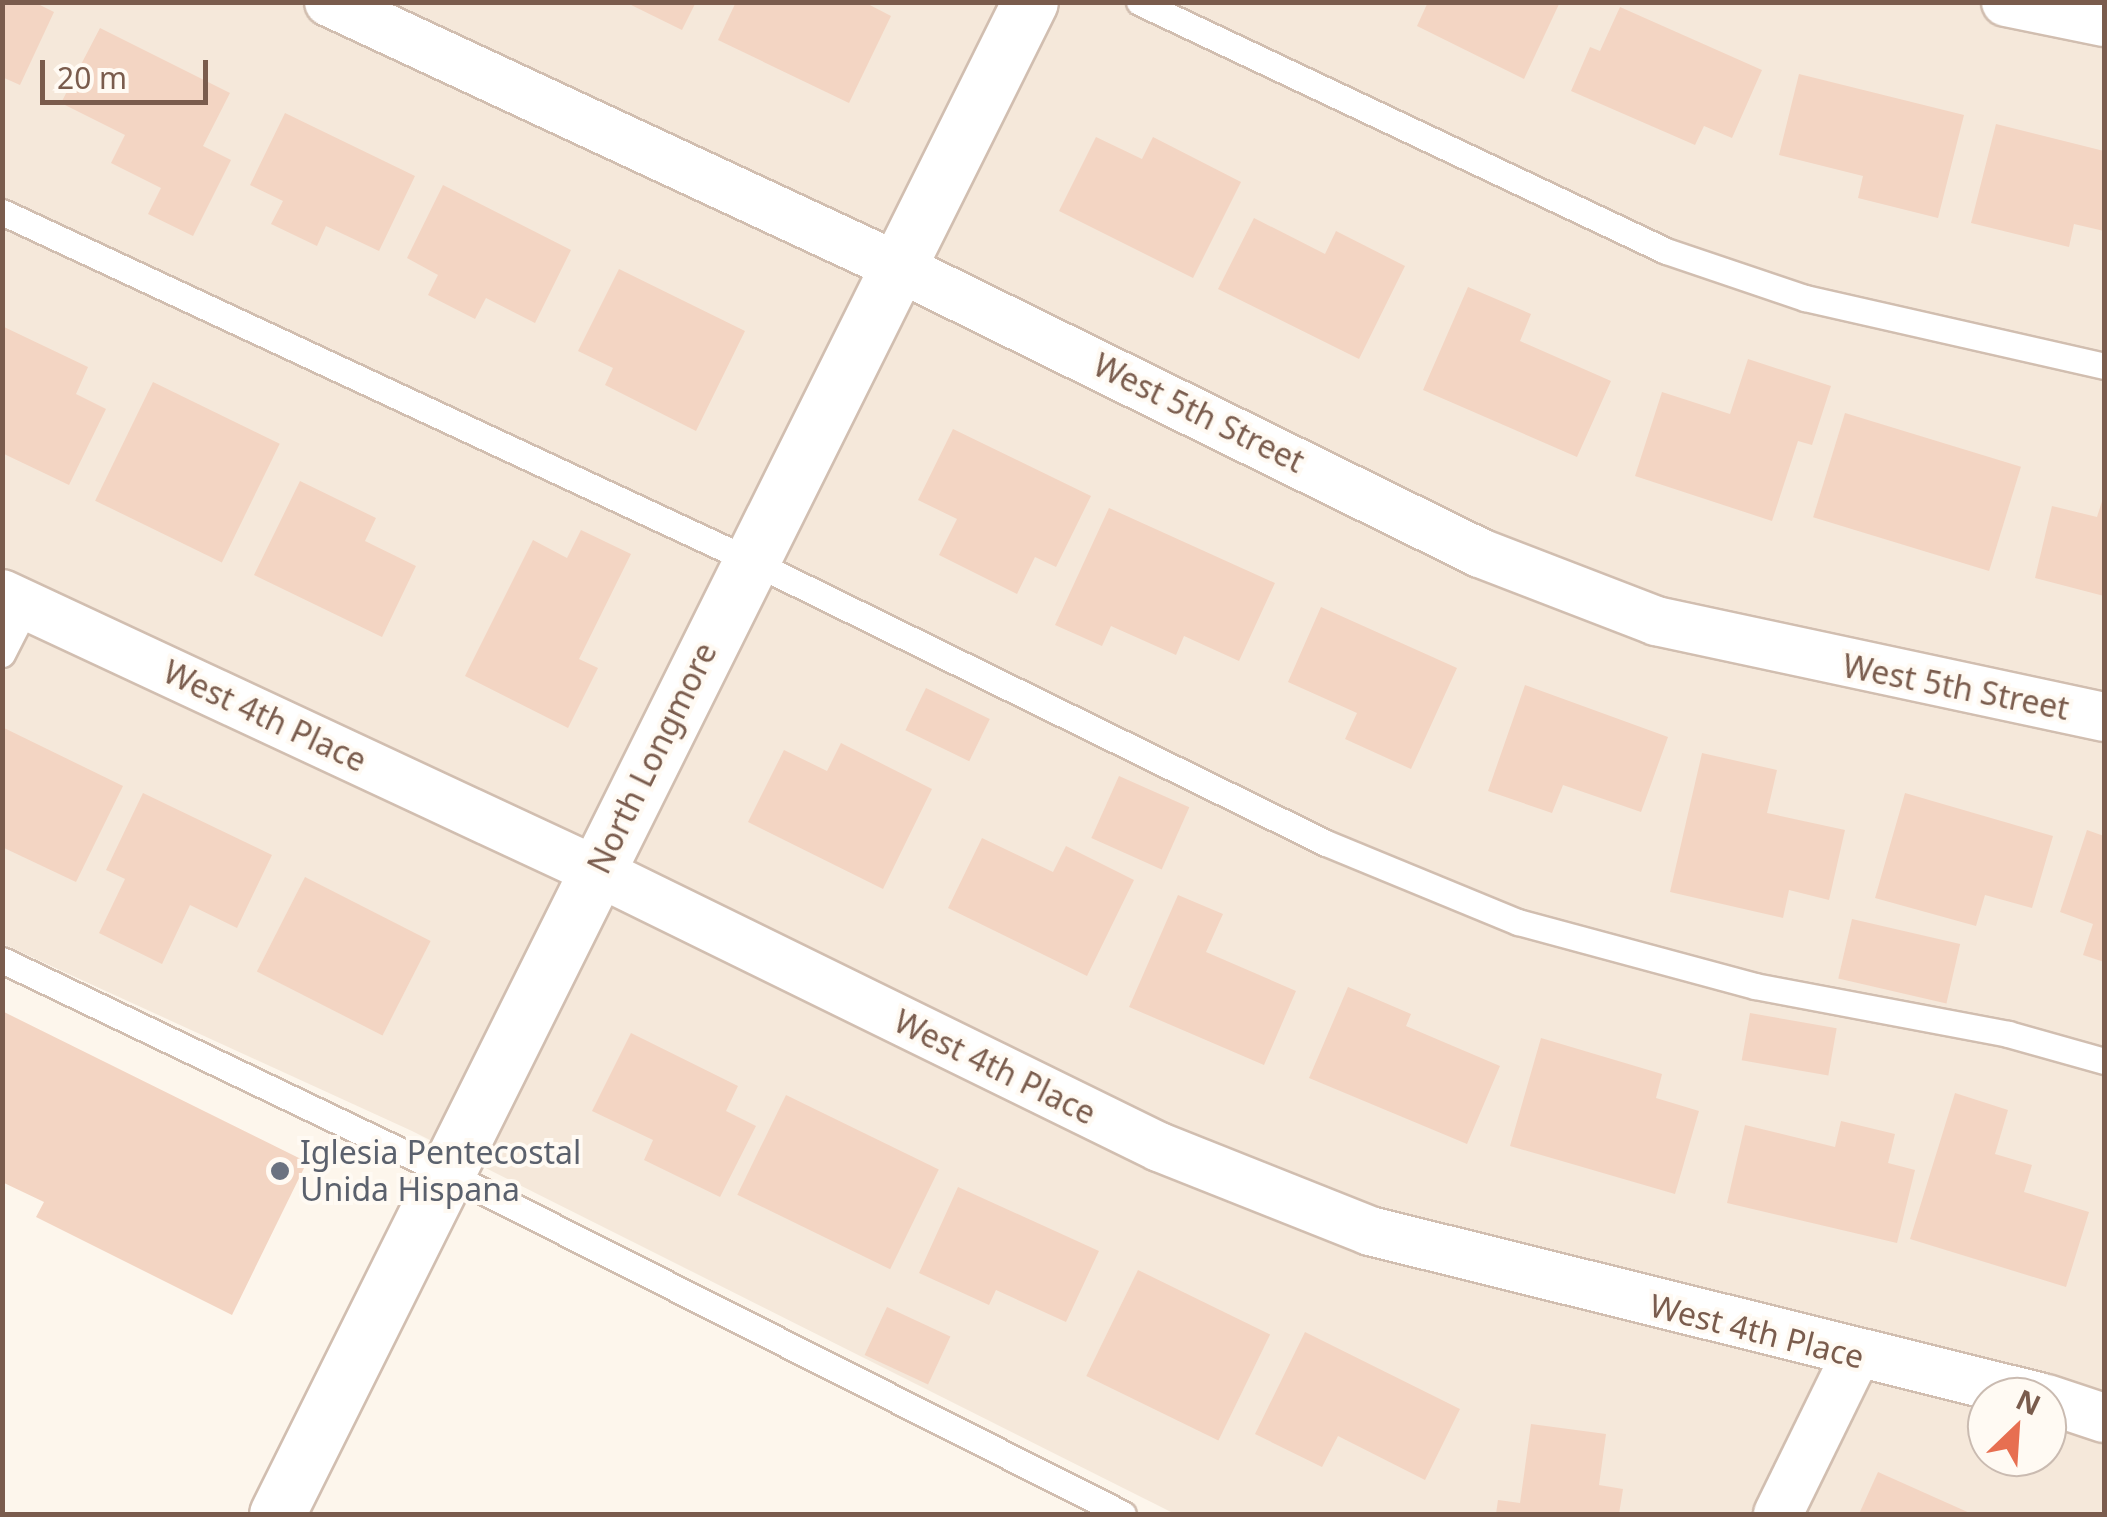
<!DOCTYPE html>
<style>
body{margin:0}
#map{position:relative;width:2107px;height:1517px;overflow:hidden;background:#fdf6ec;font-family:"Noto Sans",sans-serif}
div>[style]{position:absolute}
.residential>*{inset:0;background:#f5e8da}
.building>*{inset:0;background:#f3d5c3;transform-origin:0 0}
.roads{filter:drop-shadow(2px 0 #d1beb0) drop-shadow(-2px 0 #d1beb0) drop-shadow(0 2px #d1beb0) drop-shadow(0 -2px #d1beb0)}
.lane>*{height:25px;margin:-12.5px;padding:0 12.5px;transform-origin:12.5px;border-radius:12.5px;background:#fff}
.street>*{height:48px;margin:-24px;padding:0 24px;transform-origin:24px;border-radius:24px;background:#fff}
.secondary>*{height:55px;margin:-27.5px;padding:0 27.5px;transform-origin:27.5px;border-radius:27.5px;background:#fff}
.dots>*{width:28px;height:28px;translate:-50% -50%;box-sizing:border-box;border:5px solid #fffaf3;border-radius:50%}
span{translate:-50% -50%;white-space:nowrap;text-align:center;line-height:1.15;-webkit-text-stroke:8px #fffaf3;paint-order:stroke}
.street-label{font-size:32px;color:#7a5c4d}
.worship-label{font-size:32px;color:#5b616d}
.left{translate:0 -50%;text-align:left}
.frame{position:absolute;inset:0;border:5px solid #7a5c4d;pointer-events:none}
.north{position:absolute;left:1967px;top:1377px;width:100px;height:100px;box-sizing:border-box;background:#fffaf3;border:2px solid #cabbb1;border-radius:50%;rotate:25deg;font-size:28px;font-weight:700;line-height:40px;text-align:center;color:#7a5c4d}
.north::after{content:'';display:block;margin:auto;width:35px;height:45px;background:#e76f51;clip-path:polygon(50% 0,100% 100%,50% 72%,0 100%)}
.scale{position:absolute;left:40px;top:60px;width:168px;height:45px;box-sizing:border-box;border:5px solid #7a5c4d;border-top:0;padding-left:12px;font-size:30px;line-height:35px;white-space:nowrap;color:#7a5c4d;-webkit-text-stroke:8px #fffaf3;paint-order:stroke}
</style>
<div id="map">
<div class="residential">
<div style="clip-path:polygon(evenodd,3px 3px,2104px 3px,2104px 1514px,1175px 1514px,412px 1131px,3px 944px,3px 3px,1987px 1397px,2047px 1397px,2047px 1457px,1987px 1457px,1987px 1397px)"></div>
</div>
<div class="building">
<div style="clip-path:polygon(2px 2px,34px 2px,54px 12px,20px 85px,2px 77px)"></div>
<div style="clip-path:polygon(625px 2px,696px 2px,682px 30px)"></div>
<div style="clip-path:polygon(736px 2px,864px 2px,891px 16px,849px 103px,718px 40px)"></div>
<div style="clip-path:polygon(1428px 2px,1560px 2px,1524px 79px,1417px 26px)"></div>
<div style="clip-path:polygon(1620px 7px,1762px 70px,1732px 138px,1704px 126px,1695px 145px,1571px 91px,1590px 47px,1600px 51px)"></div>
<div style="clip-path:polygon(100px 28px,230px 93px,203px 146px,231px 160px,193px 236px,148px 214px,161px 188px,111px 163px,125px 135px,61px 103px)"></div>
<div style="clip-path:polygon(1799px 74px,1964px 115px,1938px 218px,1858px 198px,1863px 176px,1779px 155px)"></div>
<div style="clip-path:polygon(285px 113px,415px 176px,379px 251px,326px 226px,317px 246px,271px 224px,283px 201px,250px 185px)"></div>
<div style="clip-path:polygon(1996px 124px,2104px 151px,2104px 231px,2074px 224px,2069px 247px,1971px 223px)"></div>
<div style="clip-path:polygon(1096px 137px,1142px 159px,1153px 137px,1241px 182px,1193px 278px,1059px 211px)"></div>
<div style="clip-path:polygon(443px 185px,571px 250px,535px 323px,486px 298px,475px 319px,428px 295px,438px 275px,407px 258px)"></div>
<div style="clip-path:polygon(1254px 218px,1325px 254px,1336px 231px,1405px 266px,1359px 359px,1218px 289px)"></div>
<div style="clip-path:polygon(619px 269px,745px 331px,696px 431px,605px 385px,613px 368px,578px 351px)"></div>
<div style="clip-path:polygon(1468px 287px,1531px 314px,1520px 341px,1611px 381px,1577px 457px,1423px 390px)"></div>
<div style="clip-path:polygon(2px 326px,88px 367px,76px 394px,106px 409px,69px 485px,2px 453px)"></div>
<div style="clip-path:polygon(1748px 359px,1831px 386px,1812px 445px,1798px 441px,1772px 521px,1635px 476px,1662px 392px,1730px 414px)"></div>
<div style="left:153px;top:382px;width:141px;height:132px;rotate:26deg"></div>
<div style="left:1845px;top:413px;width:184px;height:109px;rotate:17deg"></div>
<div style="clip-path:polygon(953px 429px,1091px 496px,1056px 567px,1035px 557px,1017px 594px,939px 555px,957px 519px,918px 500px)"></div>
<div style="clip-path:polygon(300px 481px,376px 518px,365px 541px,416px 566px,382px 637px,254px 575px)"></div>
<div style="clip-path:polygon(2104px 495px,2104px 596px,2035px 578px,2052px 506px,2097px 517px)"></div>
<div style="clip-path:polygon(1109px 508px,1275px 583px,1239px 661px,1184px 636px,1176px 655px,1111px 626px,1102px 646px,1055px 625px)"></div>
<div style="clip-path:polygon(581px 530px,631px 554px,579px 659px,598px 668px,568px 728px,465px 676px,533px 540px,567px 558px)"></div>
<div style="clip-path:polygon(1321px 607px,1457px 668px,1411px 769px,1345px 739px,1357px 713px,1288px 682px)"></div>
<div style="clip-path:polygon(1525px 685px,1668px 737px,1641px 812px,1563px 785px,1552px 813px,1488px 791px)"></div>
<div style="left:926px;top:688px;width:71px;height:47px;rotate:26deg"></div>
<div style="clip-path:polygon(2px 727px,123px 786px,76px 882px,2px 847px)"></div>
<div style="clip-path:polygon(841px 743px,932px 789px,883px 889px,748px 822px,784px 750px,827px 771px)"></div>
<div style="clip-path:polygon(1702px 753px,1777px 770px,1767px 813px,1845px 830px,1829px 900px,1789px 890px,1783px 918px,1670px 892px)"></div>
<div style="left:1119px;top:776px;width:77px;height:68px;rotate:24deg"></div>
<div style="clip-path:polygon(143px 793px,272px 855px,237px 928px,190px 905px,162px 964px,99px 933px,125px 879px,106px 870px)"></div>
<div style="clip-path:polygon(1905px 793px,2053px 836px,2032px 908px,1985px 895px,1976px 926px,1875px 898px)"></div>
<div style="clip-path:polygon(2087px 830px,2104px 836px,2104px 962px,2083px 955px,2093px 924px,2060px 912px)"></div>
<div style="clip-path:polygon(982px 838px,1053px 872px,1066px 846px,1134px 880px,1087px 976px,948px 908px)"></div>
<div style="left:305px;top:877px;width:141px;height:106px;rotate:27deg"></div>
<div style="clip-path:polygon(1178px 895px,1223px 914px,1206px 952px,1296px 991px,1264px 1065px,1129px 1007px)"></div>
<div style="left:1852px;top:919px;width:111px;height:61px;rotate:13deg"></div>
<div style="clip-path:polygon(1348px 987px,1411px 1014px,1406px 1026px,1500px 1066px,1467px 1144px,1309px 1078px)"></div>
<div style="clip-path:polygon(2px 1011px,307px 1162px,232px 1315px,36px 1217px,44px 1202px,2px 1182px)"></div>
<div style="left:1750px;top:1013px;width:88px;height:48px;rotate:10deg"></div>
<div style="clip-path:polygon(631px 1033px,738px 1086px,726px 1111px,756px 1126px,720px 1197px,644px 1160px,653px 1140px,592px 1111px)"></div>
<div style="clip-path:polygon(1541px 1038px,1662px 1074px,1656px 1098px,1699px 1111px,1675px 1194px,1510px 1146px)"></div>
<div style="clip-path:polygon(1955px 1093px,2008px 1110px,1995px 1154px,2032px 1165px,2024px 1192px,2089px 1212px,2066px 1287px,1910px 1239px)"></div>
<div style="left:786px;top:1095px;width:170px;height:111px;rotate:26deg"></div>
<div style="clip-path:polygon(1841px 1121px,1895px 1134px,1888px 1163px,1915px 1170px,1897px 1243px,1727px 1203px,1745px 1125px,1835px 1147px)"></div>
<div style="clip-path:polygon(958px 1187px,1099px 1251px,1066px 1322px,996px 1290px,989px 1305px,919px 1273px)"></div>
<div style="left:1138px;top:1270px;width:147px;height:118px;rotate:26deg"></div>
<div style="left:887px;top:1307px;width:70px;height:53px;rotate:25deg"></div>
<div style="clip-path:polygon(1305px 1332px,1460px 1409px,1425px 1480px,1338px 1436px,1322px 1467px,1255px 1434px)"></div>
<div style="clip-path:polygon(1531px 1424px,1606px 1434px,1599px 1485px,1623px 1489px,1619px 1514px,1496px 1514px,1498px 1500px,1520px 1503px)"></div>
<div style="clip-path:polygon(1878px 1472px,1972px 1514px,1859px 1514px)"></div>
</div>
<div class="roads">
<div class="lane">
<div style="left:1139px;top:2px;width:583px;rotate:25.29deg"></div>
<div style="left:1666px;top:251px;width:147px;rotate:18.7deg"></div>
<div style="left:1805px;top:298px;width:307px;rotate:12.8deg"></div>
<div style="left:2px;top:212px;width:824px;rotate:24.98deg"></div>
<div style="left:749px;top:560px;width:643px;rotate:26.13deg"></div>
<div style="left:1326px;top:843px;width:208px;rotate:22.4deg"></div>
<div style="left:1518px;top:922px;width:245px;rotate:15.1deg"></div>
<div style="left:1755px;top:986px;width:258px;rotate:10.7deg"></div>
<div style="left:2008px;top:1034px;width:100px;rotate:15.7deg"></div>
<div style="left:2px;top:654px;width:55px;rotate:-63deg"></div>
<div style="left:2px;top:960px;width:493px;rotate:25.6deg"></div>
<div style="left:447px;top:1173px;width:757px;rotate:26.77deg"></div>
</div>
<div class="street">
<div style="left:329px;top:2px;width:623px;rotate:24.96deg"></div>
<div style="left:894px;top:265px;width:653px;rotate:26.17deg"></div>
<div style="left:1480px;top:553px;width:189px;rotate:21.1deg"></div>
<div style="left:1656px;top:621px;width:458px;rotate:12.1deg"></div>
<div style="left:2006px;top:2px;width:100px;rotate:11.5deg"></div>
<div style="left:2px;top:594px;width:655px;rotate:25deg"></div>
<div style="left:596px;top:871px;width:627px;rotate:26.12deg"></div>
<div style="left:1159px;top:1147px;width:227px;rotate:21.7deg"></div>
<div style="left:1370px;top:1231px;width:689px;rotate:13.94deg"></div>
<div style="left:2047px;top:1399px;width:60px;rotate:18.4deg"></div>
<div style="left:1778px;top:1514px;width:177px;rotate:-63.9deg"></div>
</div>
<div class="secondary">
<div style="left:277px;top:1514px;width:1689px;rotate:-63.53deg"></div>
</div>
</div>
<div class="dots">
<div style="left:280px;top:1171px;background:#6b7280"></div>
</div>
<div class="street-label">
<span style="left:1199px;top:413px;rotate:26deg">West 5th Street</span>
<span style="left:1956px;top:687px;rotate:11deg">West 5th Street</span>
<span style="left:265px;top:716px;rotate:25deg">West 4th Place</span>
<span style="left:652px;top:758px;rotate:-64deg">North Longmore</span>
<span style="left:995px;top:1067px;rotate:26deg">West 4th Place</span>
<span style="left:1757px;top:1331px;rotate:14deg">West 4th Place</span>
</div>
<div class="worship-label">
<span class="left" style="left:300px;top:1171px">Iglesia Pentecostal<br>Unida Hispana</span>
</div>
<div class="frame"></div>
<div class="north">N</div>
<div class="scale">20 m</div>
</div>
